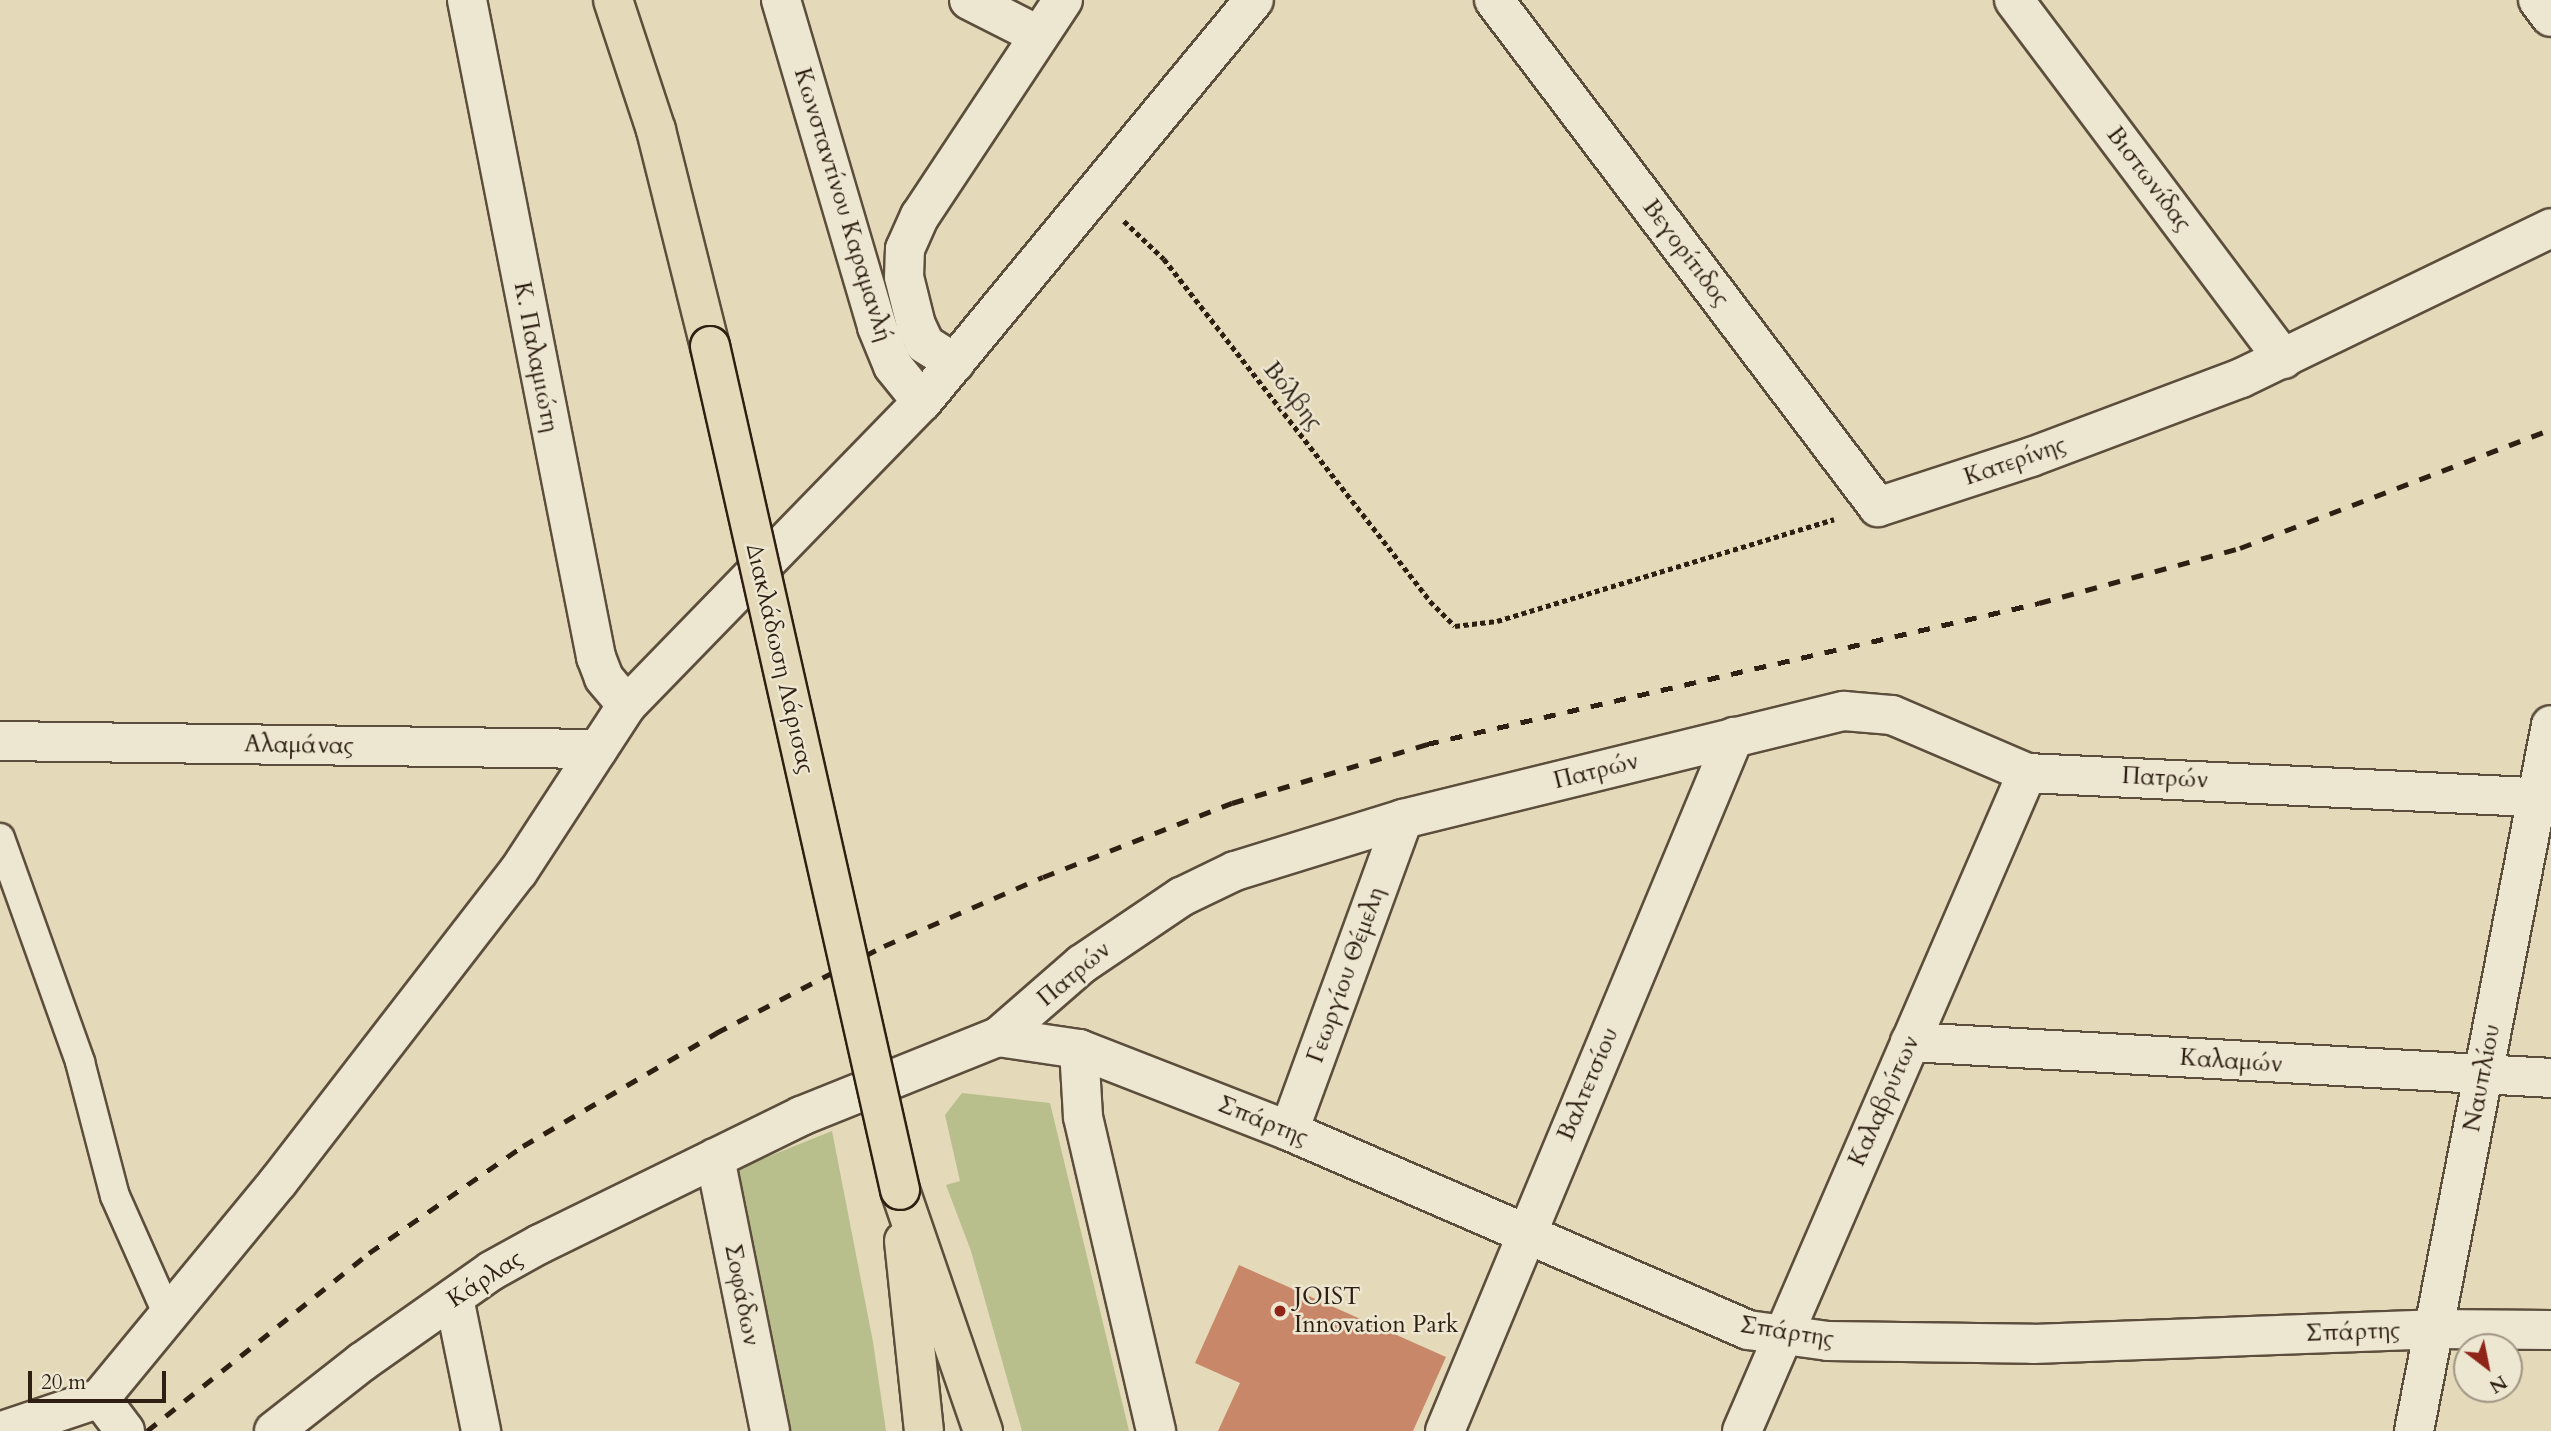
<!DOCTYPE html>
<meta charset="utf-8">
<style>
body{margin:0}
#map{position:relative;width:2551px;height:1431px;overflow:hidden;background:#e4d9b8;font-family:Cardo,serif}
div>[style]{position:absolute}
.green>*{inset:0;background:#b8be8c}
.building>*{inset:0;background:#c98769}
.path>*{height:4.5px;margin-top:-2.25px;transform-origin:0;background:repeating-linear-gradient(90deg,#2e1f12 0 5px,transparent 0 8.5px)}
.roads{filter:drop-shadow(2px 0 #5c4e3c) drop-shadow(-2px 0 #5c4e3c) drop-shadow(0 2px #5c4e3c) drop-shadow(0 -2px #5c4e3c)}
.lane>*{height:28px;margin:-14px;padding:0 14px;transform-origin:14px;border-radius:14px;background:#ede6d1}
.street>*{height:38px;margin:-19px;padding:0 19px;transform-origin:19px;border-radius:19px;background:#ede6d1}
.primary>*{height:38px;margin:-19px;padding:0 19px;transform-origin:19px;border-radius:19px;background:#e4d9b8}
.rail>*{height:5px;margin-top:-2.5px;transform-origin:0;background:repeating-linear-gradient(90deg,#2e1f12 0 12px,transparent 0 24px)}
.bridges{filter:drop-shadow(2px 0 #2e1f12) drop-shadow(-2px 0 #2e1f12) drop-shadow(0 2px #2e1f12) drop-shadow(0 -2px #2e1f12)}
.primary-bridge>*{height:38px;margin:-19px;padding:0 19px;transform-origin:19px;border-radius:19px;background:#e4d9b8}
.dots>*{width:19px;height:19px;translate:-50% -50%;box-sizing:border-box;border:4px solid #ede6d1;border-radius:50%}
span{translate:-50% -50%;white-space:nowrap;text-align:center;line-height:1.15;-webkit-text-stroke:5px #ede6d1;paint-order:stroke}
.street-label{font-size:24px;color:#2e1f12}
.poi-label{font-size:24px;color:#2e1f12}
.left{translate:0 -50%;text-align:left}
.north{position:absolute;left:2453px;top:1333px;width:70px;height:70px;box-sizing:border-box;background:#ede6d1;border:2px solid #a19685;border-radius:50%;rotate:148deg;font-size:19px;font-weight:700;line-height:28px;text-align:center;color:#2e1f12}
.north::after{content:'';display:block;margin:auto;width:24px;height:32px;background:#8f2418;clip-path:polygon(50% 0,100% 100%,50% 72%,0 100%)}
.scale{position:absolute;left:28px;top:1371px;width:138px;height:32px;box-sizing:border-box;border:4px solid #2e1f12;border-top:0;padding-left:9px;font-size:21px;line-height:24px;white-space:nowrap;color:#2e1f12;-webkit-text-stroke:5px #ede6d1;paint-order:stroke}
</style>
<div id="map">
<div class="green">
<div style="clip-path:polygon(962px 1093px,1050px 1103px,1129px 1431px,1022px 1431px,971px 1251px,946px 1185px,960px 1181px,945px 1115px)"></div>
<div style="clip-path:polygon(832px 1131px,873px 1342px,886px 1431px,785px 1431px,737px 1169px)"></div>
</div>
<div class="building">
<div style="clip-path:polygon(1239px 1265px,1446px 1357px,1413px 1431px,1218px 1431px,1240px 1383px,1195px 1363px)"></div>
</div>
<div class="path">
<div style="left:1124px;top:221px;width:55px;rotate:43.5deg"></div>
<div style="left:1164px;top:259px;width:433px;rotate:52.1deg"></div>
<div style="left:1430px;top:601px;width:35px;rotate:45deg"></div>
<div style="left:1455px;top:626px;width:42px;rotate:-6.8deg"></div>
<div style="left:1497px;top:621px;width:352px;rotate:-16.8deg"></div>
</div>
<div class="roads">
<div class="lane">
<div style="left:0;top:838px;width:238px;rotate:70.3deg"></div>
<div style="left:80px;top:1062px;width:138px;rotate:75.4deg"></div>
<div style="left:115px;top:1196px;width:128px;rotate:66deg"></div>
</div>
<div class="street">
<div style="left:467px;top:0;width:670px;rotate:78.89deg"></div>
<div style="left:596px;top:657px;width:22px;rotate:69deg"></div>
<div style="left:604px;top:678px;width:35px;rotate:50deg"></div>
<div style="left:781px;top:0;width:341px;rotate:73.6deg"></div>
<div style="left:877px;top:327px;width:42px;rotate:67.7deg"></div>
<div style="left:893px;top:366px;width:46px;rotate:51.1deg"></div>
<div style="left:969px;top:0;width:77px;rotate:26.9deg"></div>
<div style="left:1494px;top:0;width:636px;rotate:52.86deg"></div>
<div style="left:1878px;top:507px;width:161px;rotate:-18.1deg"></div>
<div style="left:2031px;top:457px;width:224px;rotate:-20.6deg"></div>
<div style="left:2241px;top:378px;width:344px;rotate:-25.8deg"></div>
<div style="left:2014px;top:0;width:449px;rotate:53.1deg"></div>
<div style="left:2538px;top:0;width:21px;rotate:53deg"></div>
<div style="left:955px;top:363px;width:36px;rotate:-148deg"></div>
<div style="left:925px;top:344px;width:21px;rotate:-115deg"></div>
<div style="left:916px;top:325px;width:49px;rotate:-104deg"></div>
<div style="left:904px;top:277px;width:28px;rotate:-88deg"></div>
<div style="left:905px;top:249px;width:36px;rotate:-66deg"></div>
<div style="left:920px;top:216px;width:259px;rotate:-56.5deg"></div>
<div style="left:0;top:741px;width:598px;rotate:0.77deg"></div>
<div style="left:998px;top:1037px;width:82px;rotate:8.4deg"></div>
<div style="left:1079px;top:1049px;width:225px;rotate:21.3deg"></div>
<div style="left:1289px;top:1131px;width:500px;rotate:23.44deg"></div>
<div style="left:1748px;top:1330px;width:81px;rotate:7.8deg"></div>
<div style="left:1828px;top:1341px;width:205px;rotate:0.8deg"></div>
<div style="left:2033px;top:1344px;width:402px;rotate:-2.1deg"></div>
<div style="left:2435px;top:1329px;width:116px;rotate:0.5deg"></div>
<div style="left:1910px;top:1042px;width:642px;rotate:3.21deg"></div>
<div style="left:1079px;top:1049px;width:68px;rotate:86.6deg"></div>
<div style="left:1083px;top:1117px;width:322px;rotate:76.9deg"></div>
<div style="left:1289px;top:1131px;width:332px;rotate:-69.9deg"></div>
<div style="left:715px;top:1158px;width:278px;rotate:78.6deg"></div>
<div style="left:454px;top:1298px;width:136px;rotate:78.5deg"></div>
<div style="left:2px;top:1431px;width:103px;rotate:-18.6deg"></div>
<div style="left:125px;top:1431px;width:41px;rotate:-127.1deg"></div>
<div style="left:100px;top:1398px;width:280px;rotate:-50.5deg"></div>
<div style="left:278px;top:1182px;width:392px;rotate:-52.3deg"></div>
<div style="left:518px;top:872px;width:199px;rotate:-56.9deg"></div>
<div style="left:627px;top:705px;width:423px;rotate:-45.8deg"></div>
<div style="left:922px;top:402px;width:521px;rotate:-50.45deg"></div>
<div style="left:274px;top:1431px;width:112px;rotate:-38.1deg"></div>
<div style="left:362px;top:1362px;width:158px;rotate:-35.2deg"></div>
<div style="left:491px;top:1271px;width:56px;rotate:-28.9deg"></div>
<div style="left:540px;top:1244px;width:291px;rotate:-26.1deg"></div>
<div style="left:801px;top:1116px;width:212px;rotate:-21.9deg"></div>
<div style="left:998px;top:1037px;width:111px;rotate:-41deg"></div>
<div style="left:1082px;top:964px;width:120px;rotate:-34.1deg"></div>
<div style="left:1181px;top:897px;width:60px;rotate:-25.7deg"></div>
<div style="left:1235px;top:871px;width:176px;rotate:-17.2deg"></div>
<div style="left:1403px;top:819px;width:454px;rotate:-13.8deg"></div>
<div style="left:1844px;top:711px;width:48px;rotate:4.8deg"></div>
<div style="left:1892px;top:715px;width:147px;rotate:23.2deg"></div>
<div style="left:2027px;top:773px;width:525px;rotate:2.73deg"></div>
<div style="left:1445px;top:1431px;width:752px;rotate:-67.39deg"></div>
<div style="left:1742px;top:1431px;width:717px;rotate:-66.58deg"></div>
<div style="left:2414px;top:1431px;width:719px;rotate:-79.02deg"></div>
</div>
<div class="primary">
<div style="left:613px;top:0;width:137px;rotate:71.7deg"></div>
<div style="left:656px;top:130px;width:223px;rotate:76deg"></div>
<div style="left:900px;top:1190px;width:255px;rotate:71deg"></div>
<div style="left:904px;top:1241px;width:191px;rotate:84deg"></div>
</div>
</div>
<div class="rail">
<div style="left:147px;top:1431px;width:285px;rotate:-38.7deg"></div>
<div style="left:369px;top:1253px;width:188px;rotate:-34.8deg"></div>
<div style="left:523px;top:1146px;width:224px;rotate:-30.3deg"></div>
<div style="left:716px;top:1033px;width:189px;rotate:-27.4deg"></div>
<div style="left:884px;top:946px;width:173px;rotate:-23.5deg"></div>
<div style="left:1043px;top:877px;width:203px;rotate:-21.4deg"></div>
<div style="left:1232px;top:803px;width:204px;rotate:-16.8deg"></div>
<div style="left:1427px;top:744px;width:628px;rotate:-12.97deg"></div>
<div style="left:2039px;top:603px;width:208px;rotate:-15.3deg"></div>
<div style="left:2240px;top:548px;width:333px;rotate:-20.9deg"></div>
</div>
<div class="bridges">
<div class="primary-bridge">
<div style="left:710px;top:346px;width:865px;rotate:77.31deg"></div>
</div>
</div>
<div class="dots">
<div style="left:1280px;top:1311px;background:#8f2418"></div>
</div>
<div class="street-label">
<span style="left:2149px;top:179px;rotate:53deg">Βιστωνίδας</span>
<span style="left:843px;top:205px;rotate:73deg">Κωνσταντίνου Καραμανλή</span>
<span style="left:1686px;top:253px;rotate:53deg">Βεγορίτιδος</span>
<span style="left:536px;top:357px;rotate:79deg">Κ. Παλαμιώτη</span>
<span style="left:1293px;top:396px;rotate:52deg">Βόλβης</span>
<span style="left:2015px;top:461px;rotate:-19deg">Κατερίνης</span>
<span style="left:780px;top:659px;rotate:77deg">Διακλάδωση Λάρισας</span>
<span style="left:299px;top:745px;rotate:1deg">Αλαμάνας</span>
<span style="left:1596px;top:771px;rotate:-14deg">Πατρών</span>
<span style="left:2165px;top:778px;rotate:3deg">Πατρών</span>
<span style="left:1074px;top:974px;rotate:-40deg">Πατρών</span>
<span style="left:1346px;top:975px;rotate:-70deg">Γεωργίου Θέμελη</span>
<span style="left:2231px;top:1061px;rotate:4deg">Καλαμών</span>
<span style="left:2482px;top:1078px;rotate:-79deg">Ναυπλίου</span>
<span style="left:1588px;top:1084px;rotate:-67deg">Βαλτετσίου</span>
<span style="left:1884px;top:1101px;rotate:-66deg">Καλαβρύτων</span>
<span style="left:1263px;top:1121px;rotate:22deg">Σπάρτης</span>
<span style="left:485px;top:1279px;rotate:-33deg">Κάρλας</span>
<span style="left:742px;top:1295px;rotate:79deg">Σοφάδων</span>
<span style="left:1787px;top:1332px;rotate:9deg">Σπάρτης</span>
<span style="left:2353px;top:1332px;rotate:-2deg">Σπάρτης</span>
</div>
<div class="poi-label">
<span class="left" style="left:1294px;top:1311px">JOIST<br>Innovation Park</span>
</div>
<div class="north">N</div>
<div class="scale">20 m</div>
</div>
